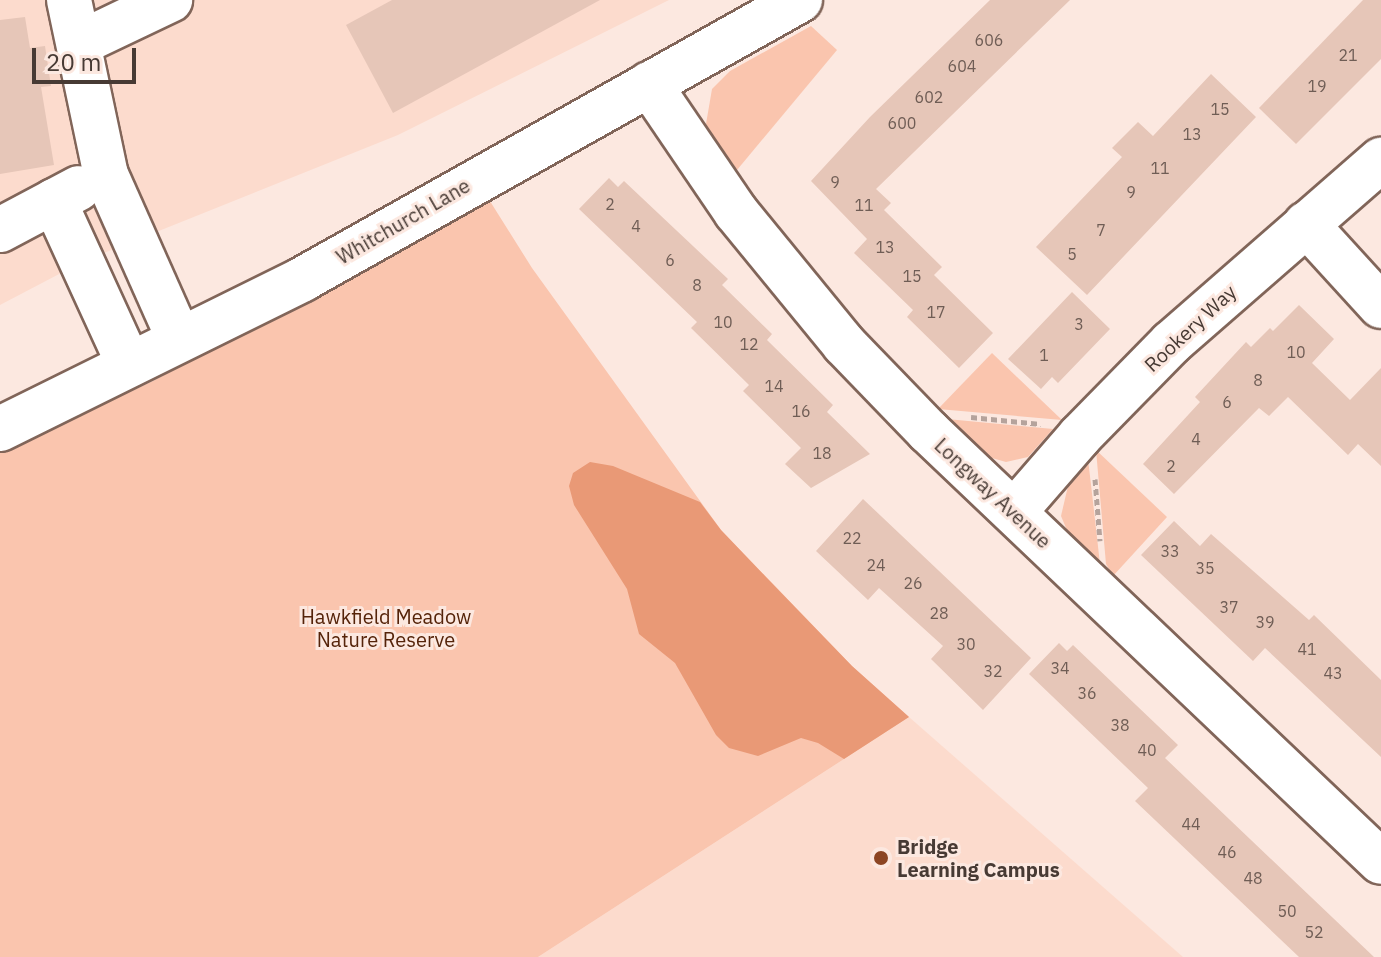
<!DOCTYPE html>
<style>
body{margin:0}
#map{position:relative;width:1381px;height:957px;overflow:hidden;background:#fce8e0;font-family:"IBM Plex Sans",sans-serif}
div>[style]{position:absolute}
.built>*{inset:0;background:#fcdbcd}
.green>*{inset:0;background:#fac5ae}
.forest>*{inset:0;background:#e99976}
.building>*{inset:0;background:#e6c6b8}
.path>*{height:5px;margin-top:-2.5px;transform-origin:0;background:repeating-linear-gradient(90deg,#b5a39c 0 6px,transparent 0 10px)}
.roads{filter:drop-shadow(2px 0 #816559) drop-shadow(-2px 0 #816559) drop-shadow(0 2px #816559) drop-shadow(0 -2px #816559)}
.minor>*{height:44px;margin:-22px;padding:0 22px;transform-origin:22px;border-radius:22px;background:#fff}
.dots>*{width:22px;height:22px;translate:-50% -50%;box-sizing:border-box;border:4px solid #fce8e0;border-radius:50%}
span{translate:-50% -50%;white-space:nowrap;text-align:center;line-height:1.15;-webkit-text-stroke:6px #fce8e0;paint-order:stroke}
.number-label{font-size:16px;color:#6f5d55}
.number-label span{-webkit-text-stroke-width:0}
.street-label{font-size:20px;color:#473a34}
.park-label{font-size:20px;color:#552309}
.poi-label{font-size:20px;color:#473a34;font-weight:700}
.left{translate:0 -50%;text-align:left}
.scale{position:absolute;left:32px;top:48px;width:104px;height:36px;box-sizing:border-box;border:4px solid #473a34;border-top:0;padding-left:10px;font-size:24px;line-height:28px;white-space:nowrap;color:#473a34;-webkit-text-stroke:6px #fce8e0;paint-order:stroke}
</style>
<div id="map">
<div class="built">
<div style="clip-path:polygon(0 0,669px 0,398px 135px,84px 261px,0 305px)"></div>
<div style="clip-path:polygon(909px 717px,1183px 957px,538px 957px)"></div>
</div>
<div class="green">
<div style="clip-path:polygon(811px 26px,837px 50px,737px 170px,731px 170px,706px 124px,712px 89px,730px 71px)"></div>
<div style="clip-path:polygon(488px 198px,532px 268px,721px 530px,852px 666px,909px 717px,538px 957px,0 957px,0 453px,153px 381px)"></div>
<div style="clip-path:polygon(992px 353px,1062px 420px,938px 409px)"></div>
<div style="clip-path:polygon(947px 419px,1053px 429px,1028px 457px,1006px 462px,985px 456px)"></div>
<div style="clip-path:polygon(1096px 450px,1167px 517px,1113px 576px,1106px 564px)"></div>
<div style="clip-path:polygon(1088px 459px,1093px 502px,1100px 564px,1069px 535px,1061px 516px,1068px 486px)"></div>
</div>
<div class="forest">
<div style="clip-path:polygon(590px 462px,613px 466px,700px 502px,721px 530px,765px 576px,852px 666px,909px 717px,844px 759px,818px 743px,801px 738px,758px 756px,729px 748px,716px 735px,675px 663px,639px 634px,627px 589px,574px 505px,569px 486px,573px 473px)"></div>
</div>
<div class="building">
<div style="clip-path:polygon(392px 0,600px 0,393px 113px,346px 25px)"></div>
<div style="clip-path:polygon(990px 0,1070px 0,876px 189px,891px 203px,884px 210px,942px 267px,934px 275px,993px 333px,959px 368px,907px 317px,913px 310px,854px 253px,867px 239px,811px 181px,870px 117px)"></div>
<div style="clip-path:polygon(1363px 0,1381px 0,1381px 59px,1296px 144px,1259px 108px)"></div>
<div style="clip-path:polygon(25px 17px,30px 48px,45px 46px,51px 86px,41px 87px,54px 165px,0 174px,0 20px)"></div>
<div style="clip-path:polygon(1211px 74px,1256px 117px,1087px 295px,1036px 247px,1122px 157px,1112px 148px,1138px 122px,1153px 136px)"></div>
<div style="clip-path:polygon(609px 178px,618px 187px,624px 181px,728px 279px,722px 285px,772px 334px,767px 340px,833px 405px,827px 412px,870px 454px,811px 488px,785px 464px,801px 448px,743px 391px,749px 385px,691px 328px,697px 322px,579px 209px)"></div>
<div style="clip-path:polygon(1072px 292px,1110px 329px,1058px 383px,1052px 377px,1041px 389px,1008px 359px)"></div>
<div style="clip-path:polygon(1299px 305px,1334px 339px,1312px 363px,1350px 400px,1381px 368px,1381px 466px,1358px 444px,1348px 455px,1288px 397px,1269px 416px,1259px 408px,1174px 494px,1143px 464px,1200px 402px,1195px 397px,1246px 342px,1251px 347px,1270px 328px,1273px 331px)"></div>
<div style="clip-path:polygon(863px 499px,1031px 658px,983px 710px,931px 659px,943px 646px,879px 588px,868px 600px,816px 551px)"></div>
<div style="clip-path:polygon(1174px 521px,1200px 546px,1211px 534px,1309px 620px,1314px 615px,1381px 680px,1381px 757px,1265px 648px,1253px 661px,1141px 555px)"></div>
<div style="clip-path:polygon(1059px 643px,1067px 651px,1073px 645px,1178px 745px,1165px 758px,1374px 957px,1299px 957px,1135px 801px,1148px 788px,1029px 674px)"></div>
</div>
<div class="path">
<div style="left:971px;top:417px;width:70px;rotate:5.7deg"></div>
<div style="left:1095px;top:479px;width:62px;rotate:85.4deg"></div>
</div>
<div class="roads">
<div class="minor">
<div style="left:69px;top:0;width:179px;rotate:78.1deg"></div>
<div style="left:106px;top:175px;width:180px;rotate:66deg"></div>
<div style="left:80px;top:43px;width:100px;rotate:-25.5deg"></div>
<div style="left:649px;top:84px;width:155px;rotate:55.8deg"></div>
<div style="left:736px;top:212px;width:171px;rotate:50.7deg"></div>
<div style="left:844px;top:344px;width:121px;rotate:46deg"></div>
<div style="left:928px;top:431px;width:625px;rotate:43.57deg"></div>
<div style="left:54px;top:201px;width:180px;rotate:65.4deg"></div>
<div style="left:1306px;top:224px;width:111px;rotate:47.6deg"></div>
<div style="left:0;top:230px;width:89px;rotate:-28deg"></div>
<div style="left:0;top:429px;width:338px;rotate:-26.3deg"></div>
<div style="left:303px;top:279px;width:570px;rotate:-29.31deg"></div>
<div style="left:1014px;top:512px;width:101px;rotate:-49deg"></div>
<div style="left:1080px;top:436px;width:130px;rotate:-45.6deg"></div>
<div style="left:1171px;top:343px;width:279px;rotate:-41.1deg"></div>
</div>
</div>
<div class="dots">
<div style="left:881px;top:858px;background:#8c4523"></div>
</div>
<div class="number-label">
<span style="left:989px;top:40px">606</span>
<span style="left:1348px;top:55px">21</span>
<span style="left:962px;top:66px">604</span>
<span style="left:1317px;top:86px">19</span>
<span style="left:929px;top:97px">602</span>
<span style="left:1220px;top:109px">15</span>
<span style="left:902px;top:123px">600</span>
<span style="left:1192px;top:134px">13</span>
<span style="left:1160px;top:168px">11</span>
<span style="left:835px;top:182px">9</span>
<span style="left:1131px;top:192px">9</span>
<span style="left:610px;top:204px">2</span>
<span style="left:864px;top:205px">11</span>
<span style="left:636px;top:226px">4</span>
<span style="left:1101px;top:230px">7</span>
<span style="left:885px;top:247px">13</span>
<span style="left:1072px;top:254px">5</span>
<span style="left:670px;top:260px">6</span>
<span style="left:912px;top:276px">15</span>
<span style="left:697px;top:285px">8</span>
<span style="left:936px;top:312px">17</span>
<span style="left:723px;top:322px">10</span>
<span style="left:1079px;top:324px">3</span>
<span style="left:749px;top:344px">12</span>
<span style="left:1296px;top:352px">10</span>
<span style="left:1044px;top:355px">1</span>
<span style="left:1258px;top:380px">8</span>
<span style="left:774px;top:386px">14</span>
<span style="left:1227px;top:402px">6</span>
<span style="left:801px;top:411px">16</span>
<span style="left:1196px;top:439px">4</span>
<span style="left:822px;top:453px">18</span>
<span style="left:1171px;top:466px">2</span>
<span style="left:852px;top:538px">22</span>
<span style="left:1170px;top:551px">33</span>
<span style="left:876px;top:565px">24</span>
<span style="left:1205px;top:568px">35</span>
<span style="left:913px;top:583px">26</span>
<span style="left:1229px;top:607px">37</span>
<span style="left:939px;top:613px">28</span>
<span style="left:1265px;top:622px">39</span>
<span style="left:966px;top:644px">30</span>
<span style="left:1307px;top:649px">41</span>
<span style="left:1060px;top:668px">34</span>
<span style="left:993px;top:671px">32</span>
<span style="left:1333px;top:673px">43</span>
<span style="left:1087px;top:693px">36</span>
<span style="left:1120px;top:725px">38</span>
<span style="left:1147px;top:750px">40</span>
<span style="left:1191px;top:824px">44</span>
<span style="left:1227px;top:852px">46</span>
<span style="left:1253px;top:878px">48</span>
<span style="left:1287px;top:911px">50</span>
<span style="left:1314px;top:932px">52</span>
</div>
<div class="street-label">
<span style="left:403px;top:221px;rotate:-30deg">Whitchurch Lane</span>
<span style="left:1190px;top:328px;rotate:-43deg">Rookery Way</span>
<span style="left:993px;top:493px;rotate:43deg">Longway Avenue</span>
</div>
<div class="park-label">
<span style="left:386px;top:628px">Hawkfield Meadow<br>Nature Reserve</span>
</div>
<div class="poi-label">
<span class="left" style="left:897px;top:858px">Bridge<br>Learning Campus</span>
</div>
<div class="scale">20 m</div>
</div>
